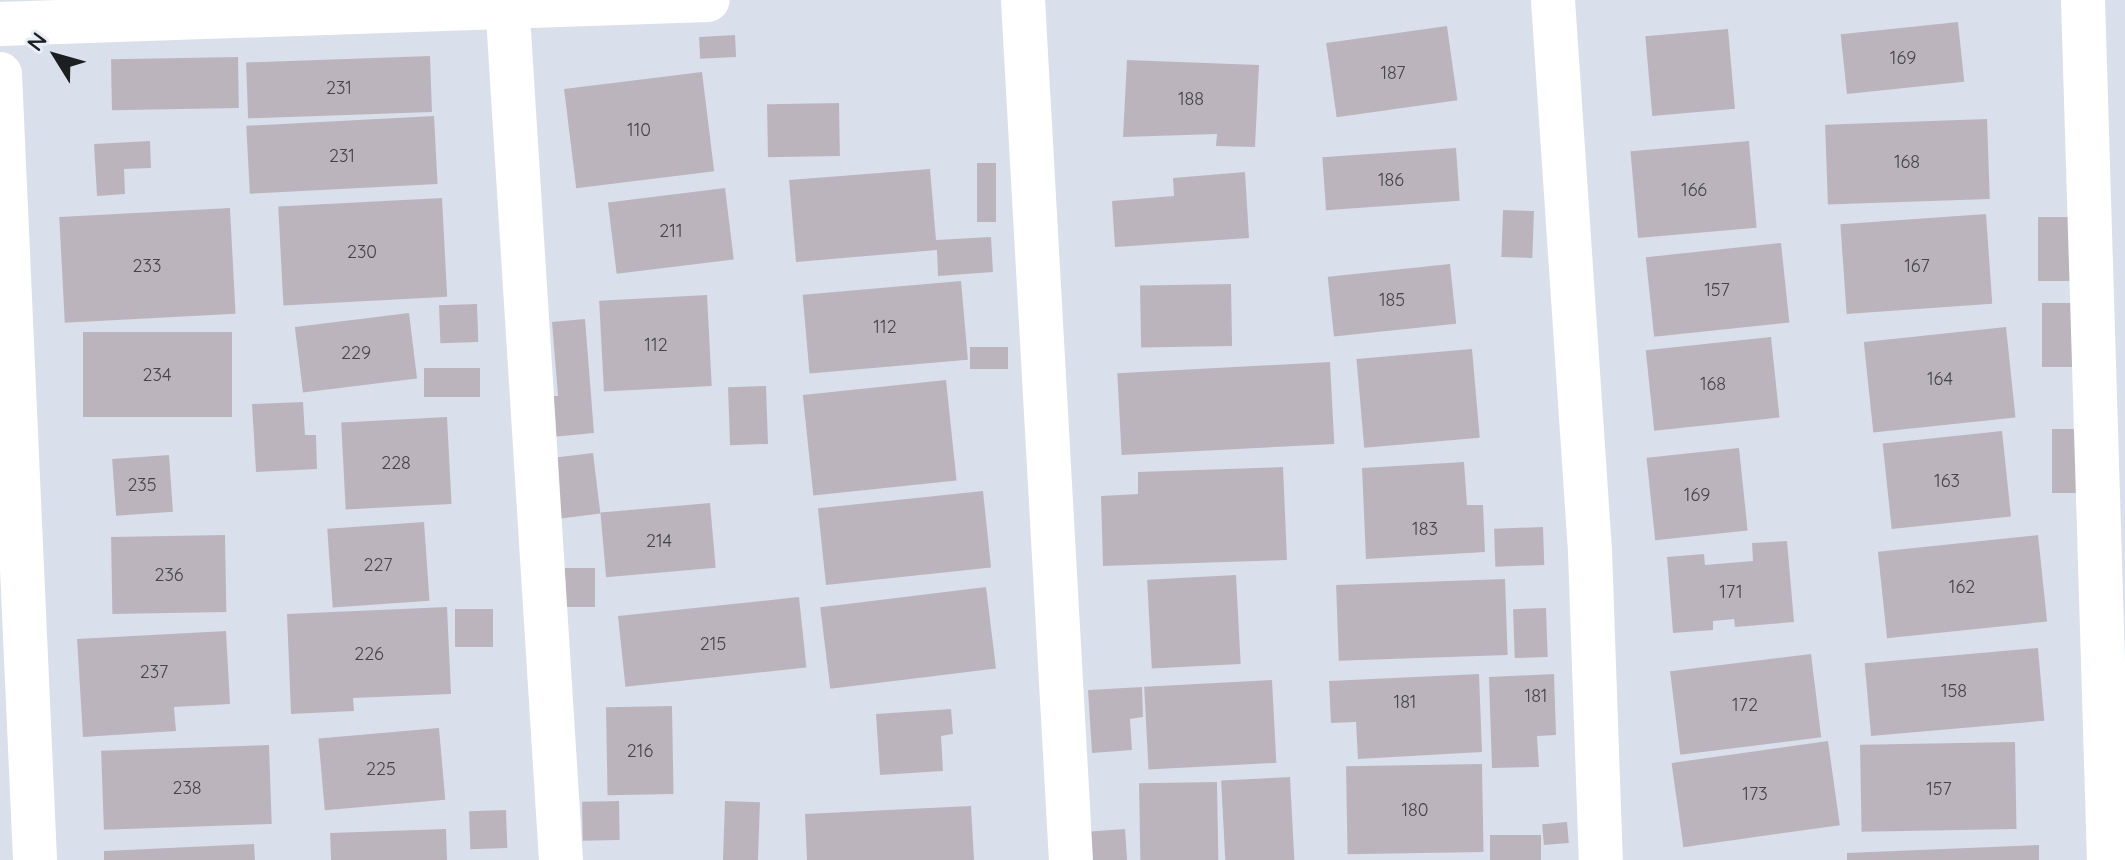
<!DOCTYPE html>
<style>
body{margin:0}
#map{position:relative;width:2125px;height:860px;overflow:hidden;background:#dae0eb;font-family:Quicksand,sans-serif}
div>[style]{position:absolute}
.building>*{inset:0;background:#bcb4bd;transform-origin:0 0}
.street>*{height:44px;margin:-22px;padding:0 22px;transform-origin:22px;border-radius:22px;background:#fff}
span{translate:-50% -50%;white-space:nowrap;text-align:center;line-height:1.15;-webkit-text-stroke:7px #e7eef8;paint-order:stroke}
.number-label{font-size:18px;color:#444449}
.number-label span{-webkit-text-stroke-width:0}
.north{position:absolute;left:16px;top:16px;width:80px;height:80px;-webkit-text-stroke:6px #e7eef8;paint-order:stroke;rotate:307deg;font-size:22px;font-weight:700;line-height:32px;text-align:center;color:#1c1f22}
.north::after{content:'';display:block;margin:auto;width:28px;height:36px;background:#1c1f22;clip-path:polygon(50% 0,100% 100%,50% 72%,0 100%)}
</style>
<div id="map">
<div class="building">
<div style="left:1958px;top:22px;width:60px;height:118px;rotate:84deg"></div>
<div style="left:1447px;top:26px;width:75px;height:122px;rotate:82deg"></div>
<div style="left:1728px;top:29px;width:80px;height:83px;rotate:85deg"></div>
<div style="left:735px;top:35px;width:22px;height:36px;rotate:87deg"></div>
<div style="left:430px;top:56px;width:56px;height:184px;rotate:88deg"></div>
<div style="left:238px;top:57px;width:51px;height:127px;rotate:89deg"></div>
<div style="clip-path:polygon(1127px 60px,1259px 65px,1255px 147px,1216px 146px,1217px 134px,1123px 137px)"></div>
<div style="left:702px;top:72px;width:100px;height:139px;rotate:83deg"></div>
<div style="left:839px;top:103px;width:53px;height:72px;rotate:89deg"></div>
<div style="left:434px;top:116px;width:68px;height:188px;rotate:87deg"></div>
<div style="left:1987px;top:119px;width:80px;height:162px;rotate:88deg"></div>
<div style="clip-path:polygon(150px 141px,151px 168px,124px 169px,125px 194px,97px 196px,94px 144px)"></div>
<div style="left:1749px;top:141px;width:87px;height:119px;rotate:85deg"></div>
<div style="left:1456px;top:148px;width:53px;height:134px;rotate:86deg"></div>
<div style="left:977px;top:163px;width:19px;height:59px"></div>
<div style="clip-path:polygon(930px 169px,936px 240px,991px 237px,993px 272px,938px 276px,937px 250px,796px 262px,789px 180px)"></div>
<div style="clip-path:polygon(1245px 172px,1249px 238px,1115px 247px,1112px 201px,1174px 196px,1173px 178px)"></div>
<div style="left:725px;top:188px;width:72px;height:118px;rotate:83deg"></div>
<div style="left:442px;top:198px;width:99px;height:164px;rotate:87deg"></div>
<div style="left:230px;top:208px;width:106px;height:171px;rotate:87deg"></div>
<div style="left:1503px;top:210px;width:31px;height:47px;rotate:2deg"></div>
<div style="left:1986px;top:214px;width:90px;height:146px;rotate:86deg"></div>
<div style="left:2038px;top:217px;width:34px;height:64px"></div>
<div style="left:1781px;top:243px;width:80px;height:136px;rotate:84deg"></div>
<div style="left:1450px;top:264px;width:60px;height:123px;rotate:84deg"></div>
<div style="left:961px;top:281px;width:79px;height:159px;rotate:85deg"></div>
<div style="left:1231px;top:284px;width:62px;height:91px;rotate:89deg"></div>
<div style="left:707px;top:295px;width:91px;height:108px;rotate:87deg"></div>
<div style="left:2076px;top:303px;width:64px;height:34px;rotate:90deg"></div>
<div style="left:477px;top:304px;width:38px;height:38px;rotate:88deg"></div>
<div style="left:409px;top:313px;width:66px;height:115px;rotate:83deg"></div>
<div style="clip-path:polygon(585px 319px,594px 433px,552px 437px,548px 396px,558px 396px,552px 322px)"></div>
<div style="left:2006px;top:327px;width:91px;height:143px;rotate:84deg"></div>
<div style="left:83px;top:332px;width:149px;height:85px"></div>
<div style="left:1771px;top:337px;width:81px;height:126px;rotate:84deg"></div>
<div style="left:970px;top:347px;width:38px;height:22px"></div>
<div style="left:1472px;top:349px;width:89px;height:116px;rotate:85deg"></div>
<div style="left:1330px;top:362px;width:82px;height:213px;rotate:87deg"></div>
<div style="left:480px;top:368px;width:29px;height:56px;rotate:90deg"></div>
<div style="left:946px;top:380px;width:101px;height:144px;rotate:84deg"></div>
<div style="left:766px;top:386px;width:58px;height:38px;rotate:88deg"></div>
<div style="clip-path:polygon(303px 402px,305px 435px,316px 435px,317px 469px,256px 472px,252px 404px)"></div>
<div style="left:447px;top:417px;width:87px;height:106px;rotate:87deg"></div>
<div style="left:2052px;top:429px;width:33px;height:64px"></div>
<div style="left:2002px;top:431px;width:86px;height:120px;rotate:84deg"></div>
<div style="left:1739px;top:448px;width:83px;height:93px;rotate:84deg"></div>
<div style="left:593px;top:453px;width:61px;height:44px;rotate:83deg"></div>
<div style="left:169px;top:455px;width:57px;height:57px;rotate:86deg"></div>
<div style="clip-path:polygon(1464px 462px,1467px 505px,1483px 505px,1485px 552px,1366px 559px,1362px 468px)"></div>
<div style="clip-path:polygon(1283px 467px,1287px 560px,1103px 566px,1101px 496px,1138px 494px,1138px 472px)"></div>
<div style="left:983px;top:491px;width:77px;height:166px;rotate:84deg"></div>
<div style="left:710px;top:503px;width:65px;height:110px;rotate:85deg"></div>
<div style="left:424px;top:522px;width:79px;height:97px;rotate:86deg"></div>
<div style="left:1543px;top:527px;width:38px;height:49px;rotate:88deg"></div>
<div style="left:225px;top:535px;width:77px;height:114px;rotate:89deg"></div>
<div style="left:2038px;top:535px;width:87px;height:161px;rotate:84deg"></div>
<div style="clip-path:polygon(1787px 541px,1794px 622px,1735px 627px,1734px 619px,1713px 621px,1713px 630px,1673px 633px,1667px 557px,1704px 554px,1705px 565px,1753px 561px,1752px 543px)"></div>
<div style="left:557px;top:568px;width:38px;height:39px"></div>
<div style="left:1236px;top:575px;width:89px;height:89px;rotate:87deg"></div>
<div style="left:1505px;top:579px;width:76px;height:169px;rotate:88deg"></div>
<div style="left:986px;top:587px;width:82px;height:167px;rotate:83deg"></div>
<div style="left:799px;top:597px;width:71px;height:182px;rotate:84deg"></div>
<div style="clip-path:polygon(447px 607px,451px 694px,353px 698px,354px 711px,291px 714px,287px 614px)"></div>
<div style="left:1546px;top:608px;width:49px;height:33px;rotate:88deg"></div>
<div style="left:455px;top:609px;width:38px;height:38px"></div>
<div style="clip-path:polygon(226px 631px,230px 704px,174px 707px,176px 731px,83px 737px,77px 639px)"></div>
<div style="left:2038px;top:648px;width:73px;height:174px;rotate:85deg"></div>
<div style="left:1811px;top:654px;width:84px;height:142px;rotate:83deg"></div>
<div style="clip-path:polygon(1479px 674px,1482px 752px,1358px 759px,1356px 722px,1331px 723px,1329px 681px)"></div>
<div style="clip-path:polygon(1554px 674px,1556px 735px,1537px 736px,1539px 767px,1492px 768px,1489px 677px)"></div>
<div style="left:1272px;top:680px;width:83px;height:128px;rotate:87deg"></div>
<div style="clip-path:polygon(1142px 687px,1143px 717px,1130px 719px,1132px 750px,1092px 753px,1088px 690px)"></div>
<div style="left:672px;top:706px;width:88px;height:66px;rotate:89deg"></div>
<div style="clip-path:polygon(951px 709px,953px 734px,941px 736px,943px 771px,880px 775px,876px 714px)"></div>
<div style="left:439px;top:728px;width:72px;height:121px;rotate:85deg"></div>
<div style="left:1828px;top:741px;width:85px;height:158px;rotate:82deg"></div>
<div style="left:2015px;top:742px;width:87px;height:155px;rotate:89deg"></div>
<div style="left:269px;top:745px;width:79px;height:168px;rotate:88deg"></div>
<div style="left:1482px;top:764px;width:88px;height:136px;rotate:89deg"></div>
<div style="left:1290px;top:777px;width:83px;height:69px;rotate:87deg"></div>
<div style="left:1217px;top:782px;width:78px;height:78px;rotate:89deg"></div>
<div style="left:619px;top:801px;width:39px;height:37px;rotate:89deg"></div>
<div style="left:725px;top:801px;width:35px;height:59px;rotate:2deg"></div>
<div style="clip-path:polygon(971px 806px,974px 860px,807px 860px,805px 814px)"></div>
<div style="left:506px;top:810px;width:38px;height:37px;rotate:88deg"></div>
<div style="left:1567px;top:822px;width:21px;height:25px;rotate:85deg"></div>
<div style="left:446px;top:829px;width:31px;height:116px;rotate:88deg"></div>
<div style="left:1125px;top:829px;width:31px;height:35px;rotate:86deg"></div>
<div style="left:1541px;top:835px;width:25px;height:51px;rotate:90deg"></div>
<div style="clip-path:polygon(254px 844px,255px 860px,104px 860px,104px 851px)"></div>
<div style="clip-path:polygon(2039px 845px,2039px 860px,1847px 860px,1847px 853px)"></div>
</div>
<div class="street">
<div style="left:507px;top:0;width:862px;rotate:86.41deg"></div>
<div style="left:1023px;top:0;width:861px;rotate:86.81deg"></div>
<div style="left:1553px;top:0;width:552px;rotate:86.16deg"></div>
<div style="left:1590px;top:551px;width:309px;rotate:88deg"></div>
<div style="left:2083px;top:0;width:860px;rotate:88.27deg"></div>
<div style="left:0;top:24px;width:708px;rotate:-1.94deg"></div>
<div style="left:0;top:74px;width:787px;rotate:87.45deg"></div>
</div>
<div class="number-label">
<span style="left:1903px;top:58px">169</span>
<span style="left:1393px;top:73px">187</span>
<span style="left:339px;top:88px">231</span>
<span style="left:1191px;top:99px">188</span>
<span style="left:639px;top:130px">110</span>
<span style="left:342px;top:156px">231</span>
<span style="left:1907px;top:162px">168</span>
<span style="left:1391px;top:180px">186</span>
<span style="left:1694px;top:190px">166</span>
<span style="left:671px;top:231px">211</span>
<span style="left:362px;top:252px">230</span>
<span style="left:147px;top:266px">233</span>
<span style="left:1917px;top:266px">167</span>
<span style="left:1717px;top:290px">157</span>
<span style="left:1392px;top:300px">185</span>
<span style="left:885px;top:327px">112</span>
<span style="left:656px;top:345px">112</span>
<span style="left:356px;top:353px">229</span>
<span style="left:157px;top:375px">234</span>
<span style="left:1940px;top:379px">164</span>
<span style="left:1713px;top:384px">168</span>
<span style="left:396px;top:463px">228</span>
<span style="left:1947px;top:481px">163</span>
<span style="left:142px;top:485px">235</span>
<span style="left:1697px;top:495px">169</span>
<span style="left:1425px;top:529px">183</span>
<span style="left:659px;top:541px">214</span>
<span style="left:378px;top:565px">227</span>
<span style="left:169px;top:575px">236</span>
<span style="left:1962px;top:587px">162</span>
<span style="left:1731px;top:592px">171</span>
<span style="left:713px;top:644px">215</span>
<span style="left:369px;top:654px">226</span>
<span style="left:154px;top:672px">237</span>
<span style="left:1954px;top:691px">158</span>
<span style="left:1536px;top:696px">181</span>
<span style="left:1405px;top:702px">181</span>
<span style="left:1745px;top:705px">172</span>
<span style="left:640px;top:751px">216</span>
<span style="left:381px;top:769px">225</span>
<span style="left:187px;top:788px">238</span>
<span style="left:1939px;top:789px">157</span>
<span style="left:1755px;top:794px">173</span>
<span style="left:1415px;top:810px">180</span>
</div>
<div class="north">N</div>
</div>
